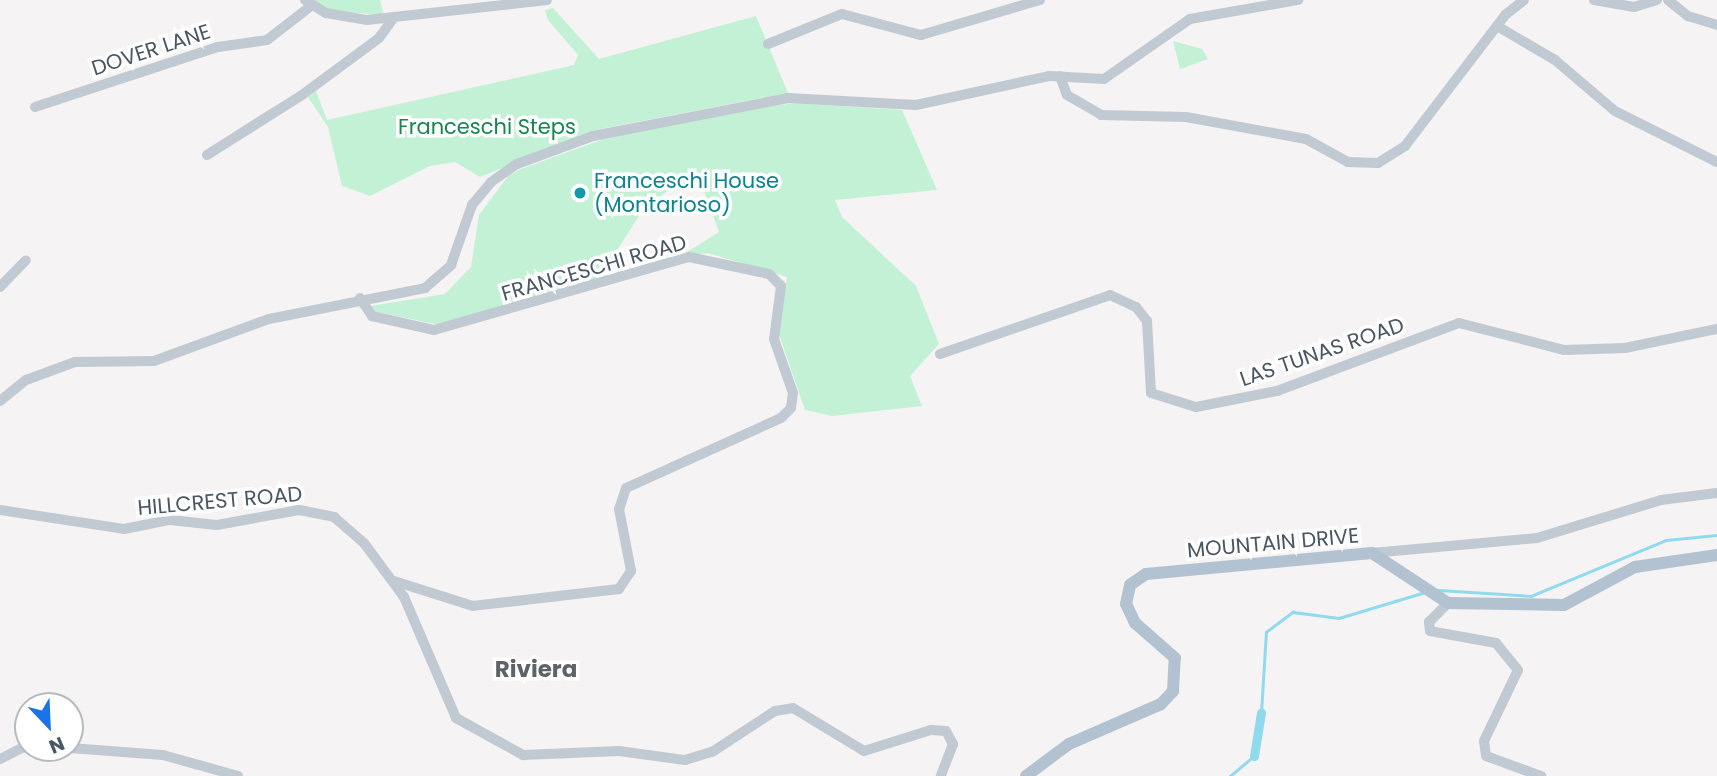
<!DOCTYPE html>
<style>
body{margin:0}
#map{position:relative;width:1717px;height:776px;overflow:hidden;background:#f5f3f3;font-family:Poppins,sans-serif}
div>[style]{position:absolute}
.green>*{inset:0;background:#c3f1d5}
.stream>*{height:2.5px;margin:-1.25px;padding:0 1.25px;transform-origin:1.25px;border-radius:1.25px;background:#90daee}
.canal>*{height:9px;margin:-4.5px;padding:0 4.5px;transform-origin:4.5px;border-radius:4.5px;background:#90daee}
.minor>*{height:10px;margin:-5px;padding:0 5px;transform-origin:5px;border-radius:5px;background:#c1cad2}
.major>*{height:12px;margin:-6px;padding:0 6px;transform-origin:6px;border-radius:6px;background:#b3c2d1}
.dots>*{width:19px;height:19px;translate:-50% -50%;box-sizing:border-box;border:4px solid #fff;border-radius:50%}
span{translate:-50% -50%;white-space:nowrap;text-align:center;line-height:1.15;-webkit-text-stroke:7px #fff;paint-order:stroke}
.street-label{font-size:21px;color:#4a5661}
.park-label{font-size:21px;color:#17864f}
.culture-label{font-size:21px;color:#0d838f}
.left{translate:0 -50%;text-align:left}
.neighbourhood-label{font-size:23px;color:#5f6368;font-weight:700}
.north{position:absolute;left:14px;top:692px;width:70px;height:70px;box-sizing:border-box;background:#fff;border:2px solid #b7bbc0;border-radius:50%;rotate:157deg;font-size:19px;font-weight:700;line-height:28px;text-align:center;color:#4a5661}
.north::after{content:'';display:block;margin:auto;width:24px;height:32px;background:#1a73e8;clip-path:polygon(50% 0,100% 100%,50% 72%,0 100%)}
</style>
<div id="map">
<div class="green">
<div style="clip-path:polygon(310px 0,380px 0,384px 15px,331px 11px)"></div>
<div style="clip-path:polygon(553px 8px,599px 59px,756px 16px,788px 93px,595px 130px,480px 177px,455px 162px,430px 166px,370px 196px,342px 186px,328px 127px,308px 97px,316px 91px,327px 120px,574px 65px,578px 55px,548px 20px,545px 10px)"></div>
<div style="clip-path:polygon(1173px 41px,1202px 49px,1208px 59px,1180px 69px)"></div>
<div style="clip-path:polygon(795px 103px,902px 110px,937px 190px,835px 200px,842px 217px,916px 286px,939px 344px,910px 376px,922px 406px,832px 416px,805px 410px,779px 334px,787px 277px,708px 253px,679px 257px,719px 232px,701px 183px,669px 190px,644px 208px,598px 280px,440px 325px,358px 308px,445px 294px,471px 267px,479px 215px,509px 175px,521px 169px,601px 140px,705px 115px)"></div>
</div>
<div class="stream">
<div style="left:1439px;top:590px;width:92px;rotate:3.7deg"></div>
<div style="left:1531px;top:596px;width:146px;rotate:-22.5deg"></div>
<div style="left:1666px;top:540px;width:51px;rotate:-5.6deg"></div>
<div style="left:1261px;top:713px;width:81px;rotate:-86.5deg"></div>
<div style="left:1266px;top:632px;width:34px;rotate:-37deg"></div>
<div style="left:1293px;top:612px;width:46px;rotate:7.4deg"></div>
<div style="left:1339px;top:618px;width:87px;rotate:-16.8deg"></div>
<div style="left:1230px;top:776px;width:31px;rotate:-40deg"></div>
</div>
<div class="canal">
<div style="left:1254px;top:756px;width:44px;rotate:-80.8deg"></div>
</div>
<div class="minor">
<div style="left:305px;top:0;width:25px;rotate:32deg"></div>
<div style="left:326px;top:13px;width:42px;rotate:9.7deg"></div>
<div style="left:367px;top:20px;width:181px;rotate:-6.3deg"></div>
<div style="left:1594px;top:0;width:41px;rotate:9.9deg"></div>
<div style="left:1634px;top:7px;width:24px;rotate:-17deg"></div>
<div style="left:1668px;top:0;width:26px;rotate:39deg"></div>
<div style="left:1688px;top:16px;width:30px;rotate:17deg"></div>
<div style="left:1497px;top:26px;width:67px;rotate:30.4deg"></div>
<div style="left:1555px;top:60px;width:79px;rotate:40.4deg"></div>
<div style="left:1615px;top:111px;width:114px;rotate:26.6deg"></div>
<div style="left:768px;top:44px;width:80px;rotate:-22.1deg"></div>
<div style="left:842px;top:14px;width:82px;rotate:14.9deg"></div>
<div style="left:921px;top:35px;width:124px;rotate:-16.4deg"></div>
<div style="left:1060px;top:76px;width:20px;rotate:70deg"></div>
<div style="left:1067px;top:95px;width:39px;rotate:30deg"></div>
<div style="left:1101px;top:115px;width:85px;rotate:1.3deg"></div>
<div style="left:1186px;top:117px;width:122px;rotate:10.4deg"></div>
<div style="left:1306px;top:139px;width:48px;rotate:28.7deg"></div>
<div style="left:1348px;top:162px;width:30px;rotate:2deg"></div>
<div style="left:1378px;top:163px;width:32px;rotate:-32deg"></div>
<div style="left:1405px;top:146px;width:165px;rotate:-52.6deg"></div>
<div style="left:1505px;top:15px;width:24px;rotate:-38deg"></div>
<div style="left:35px;top:107px;width:193px;rotate:-18.2deg"></div>
<div style="left:218px;top:47px;width:49px;rotate:-8.1deg"></div>
<div style="left:267px;top:40px;width:56px;rotate:-37.7deg"></div>
<div style="left:207px;top:155px;width:112px;rotate:-32.3deg"></div>
<div style="left:302px;top:95px;width:96px;rotate:-36.5deg"></div>
<div style="left:379px;top:38px;width:24px;rotate:-54deg"></div>
<div style="left:0;top:287px;width:37px;rotate:-46deg"></div>
<div style="left:360px;top:298px;width:22px;rotate:56deg"></div>
<div style="left:372px;top:316px;width:64px;rotate:12.7deg"></div>
<div style="left:434px;top:330px;width:265px;rotate:-16deg"></div>
<div style="left:689px;top:257px;width:82px;rotate:12deg"></div>
<div style="left:769px;top:274px;width:17px;rotate:45deg"></div>
<div style="left:781px;top:286px;width:53px;rotate:97.5deg"></div>
<div style="left:774px;top:339px;width:57px;rotate:70.6deg"></div>
<div style="left:793px;top:393px;width:15px;rotate:98deg"></div>
<div style="left:791px;top:408px;width:14px;rotate:135deg"></div>
<div style="left:781px;top:418px;width:170px;rotate:155.7deg"></div>
<div style="left:626px;top:488px;width:22px;rotate:108deg"></div>
<div style="left:619px;top:509px;width:63px;rotate:79deg"></div>
<div style="left:631px;top:571px;width:22px;rotate:124deg"></div>
<div style="left:619px;top:589px;width:147px;rotate:173.4deg"></div>
<div style="left:473px;top:606px;width:83px;rotate:-162.4deg"></div>
<div style="left:940px;top:354px;width:180px;rotate:-19.1deg"></div>
<div style="left:1110px;top:295px;width:29px;rotate:25deg"></div>
<div style="left:1136px;top:307px;width:18px;rotate:52deg"></div>
<div style="left:1147px;top:321px;width:72px;rotate:86.8deg"></div>
<div style="left:1151px;top:393px;width:47px;rotate:17.3deg"></div>
<div style="left:1196px;top:407px;width:83px;rotate:-11.2deg"></div>
<div style="left:1277px;top:391px;width:194px;rotate:-20.5deg"></div>
<div style="left:1459px;top:323px;width:108px;rotate:14.4deg"></div>
<div style="left:1564px;top:350px;width:61px;rotate:-1.9deg"></div>
<div style="left:1625px;top:348px;width:94px;rotate:-11.7deg"></div>
<div style="left:0;top:401px;width:33px;rotate:-39deg"></div>
<div style="left:26px;top:380px;width:52px;rotate:-20.2deg"></div>
<div style="left:75px;top:362px;width:79px;rotate:-0.7deg"></div>
<div style="left:154px;top:361px;width:122px;rotate:-20.1deg"></div>
<div style="left:269px;top:319px;width:159px;rotate:-11.2deg"></div>
<div style="left:425px;top:288px;width:35px;rotate:-41deg"></div>
<div style="left:451px;top:265px;width:64px;rotate:-70.7deg"></div>
<div style="left:472px;top:205px;width:30px;rotate:-50deg"></div>
<div style="left:491px;top:182px;width:32px;rotate:-35deg"></div>
<div style="left:517px;top:164px;width:81px;rotate:-20.2deg"></div>
<div style="left:593px;top:136px;width:199px;rotate:-11deg"></div>
<div style="left:788px;top:98px;width:128px;rotate:3.1deg"></div>
<div style="left:916px;top:105px;width:136px;rotate:-12.3deg"></div>
<div style="left:1049px;top:76px;width:55px;rotate:3.1deg"></div>
<div style="left:1104px;top:79px;width:105px;rotate:-34.9deg"></div>
<div style="left:1190px;top:19px;width:110px;rotate:-10deg"></div>
<div style="left:0;top:510px;width:125px;rotate:8.7deg"></div>
<div style="left:124px;top:529px;width:47px;rotate:-11.1deg"></div>
<div style="left:170px;top:520px;width:47px;rotate:6.1deg"></div>
<div style="left:217px;top:525px;width:83px;rotate:-10.4deg"></div>
<div style="left:299px;top:510px;width:36px;rotate:11deg"></div>
<div style="left:334px;top:517px;width:40px;rotate:41deg"></div>
<div style="left:364px;top:543px;width:67px;rotate:53.5deg"></div>
<div style="left:404px;top:597px;width:132px;rotate:66.7deg"></div>
<div style="left:456px;top:718px;width:77px;rotate:28.9deg"></div>
<div style="left:523px;top:755px;width:96px;rotate:-2.4deg"></div>
<div style="left:619px;top:751px;width:67px;rotate:7.8deg"></div>
<div style="left:685px;top:760px;width:28px;rotate:-17deg"></div>
<div style="left:712px;top:752px;width:75px;rotate:-33.1deg"></div>
<div style="left:775px;top:711px;width:18px;rotate:-9deg"></div>
<div style="left:793px;top:708px;width:83px;rotate:31.2deg"></div>
<div style="left:864px;top:751px;width:70px;rotate:-17.4deg"></div>
<div style="left:931px;top:730px;width:15px;rotate:4deg"></div>
<div style="left:946px;top:731px;width:15px;rotate:62deg"></div>
<div style="left:953px;top:744px;width:34px;rotate:111deg"></div>
<div style="left:1372px;top:553px;width:166px;rotate:-5.2deg"></div>
<div style="left:1537px;top:538px;width:130px;rotate:-17deg"></div>
<div style="left:1661px;top:500px;width:56px;rotate:-7.1deg"></div>
<div style="left:1448px;top:603px;width:27px;rotate:135deg"></div>
<div style="left:1429px;top:622px;width:9px;rotate:84deg"></div>
<div style="left:1430px;top:631px;width:67px;rotate:10.3deg"></div>
<div style="left:1496px;top:643px;width:35px;rotate:51deg"></div>
<div style="left:1518px;top:670px;width:79px;rotate:115.6deg"></div>
<div style="left:1484px;top:741px;width:15px;rotate:82deg"></div>
<div style="left:1486px;top:756px;width:59px;rotate:20deg"></div>
<div style="left:70px;top:748px;width:93px;rotate:4.3deg"></div>
<div style="left:163px;top:755px;width:78px;rotate:15.6deg"></div>
<div style="left:0;top:759px;width:31px;rotate:-27deg"></div>
</div>
<div class="major">
<div style="left:1026px;top:776px;width:54px;rotate:-36.7deg"></div>
<div style="left:1069px;top:744px;width:100px;rotate:-23.5deg"></div>
<div style="left:1161px;top:704px;width:18px;rotate:-47deg"></div>
<div style="left:1173px;top:691px;width:33px;rotate:-87deg"></div>
<div style="left:1175px;top:658px;width:53px;rotate:-138.8deg"></div>
<div style="left:1135px;top:623px;width:21px;rotate:-115deg"></div>
<div style="left:1126px;top:604px;width:19px;rotate:-78deg"></div>
<div style="left:1130px;top:585px;width:19px;rotate:-35deg"></div>
<div style="left:1146px;top:574px;width:227px;rotate:-5.3deg"></div>
<div style="left:1372px;top:553px;width:91px;rotate:33.3deg"></div>
<div style="left:1448px;top:603px;width:116px;rotate:1deg"></div>
<div style="left:1564px;top:605px;width:81px;rotate:-28.2deg"></div>
<div style="left:1635px;top:567px;width:83px;rotate:-8.3deg"></div>
</div>
<div class="dots">
<div style="left:580px;top:193px;background:#0f9aa8"></div>
</div>
<div class="street-label">
<span style="left:151px;top:50px;rotate:-18deg">DOVER LANE</span>
<span style="left:594px;top:268px;rotate:-16deg">FRANCESCHI ROAD</span>
<span style="left:1322px;top:352px;rotate:-19deg">LAS TUNAS ROAD</span>
<span style="left:220px;top:501px;rotate:-5deg">HILLCREST ROAD</span>
<span style="left:1273px;top:543px;rotate:-5deg">MOUNTAIN DRIVE</span>
</div>
<div class="park-label">
<span style="left:487px;top:127px">Franceschi Steps</span>
</div>
<div class="culture-label">
<span class="left" style="left:594px;top:193px">Franceschi House<br>(Montarioso)</span>
</div>
<div class="neighbourhood-label">
<span style="left:536px;top:669px">Riviera</span>
</div>
<div class="north">N</div>
</div>
